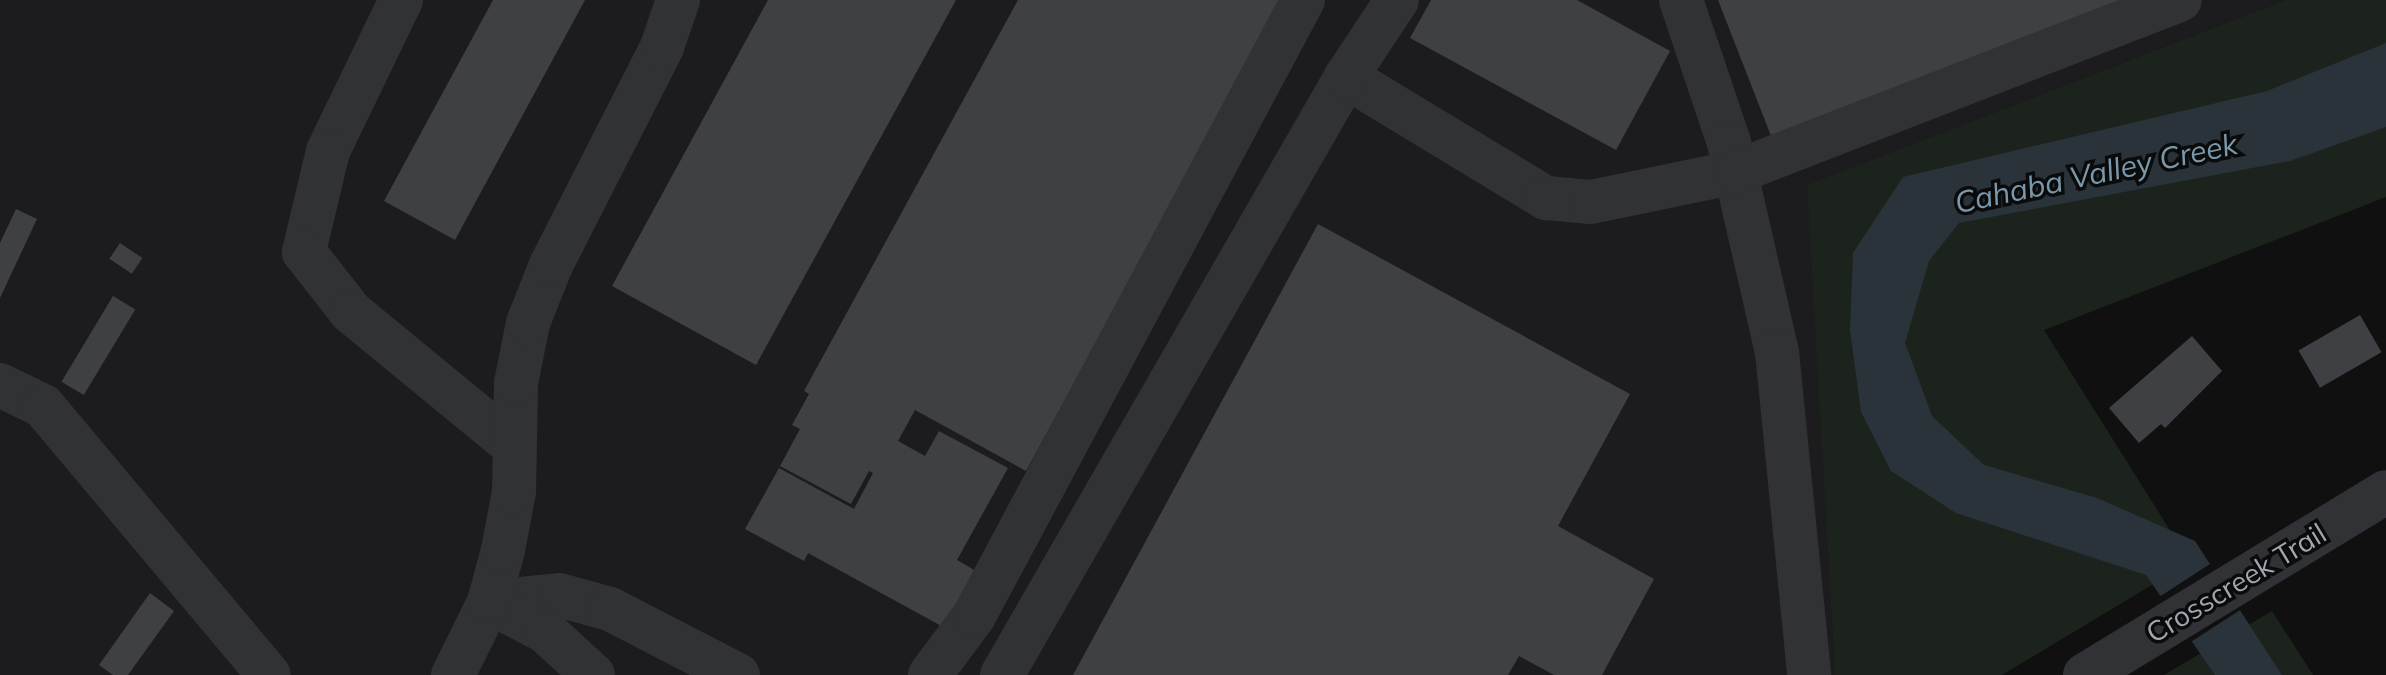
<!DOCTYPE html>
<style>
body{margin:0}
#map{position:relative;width:2386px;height:675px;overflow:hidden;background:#101011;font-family:Mulish,sans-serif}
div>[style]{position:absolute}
.built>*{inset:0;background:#1c1c1e}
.green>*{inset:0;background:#1c231d}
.water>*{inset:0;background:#2a3339}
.pier>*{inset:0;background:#101011;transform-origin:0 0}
.building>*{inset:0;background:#3f4044;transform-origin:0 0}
.minor>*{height:44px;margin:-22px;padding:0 22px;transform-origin:22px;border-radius:22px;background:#313236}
span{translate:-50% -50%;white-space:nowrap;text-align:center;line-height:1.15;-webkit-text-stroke:7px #0b0b0c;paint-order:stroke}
.street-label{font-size:28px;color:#a1a7b1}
.water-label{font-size:30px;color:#7998ac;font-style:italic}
</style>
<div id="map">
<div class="built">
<div style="clip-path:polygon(0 0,2285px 0,1808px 185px,1835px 675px,0 675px)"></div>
</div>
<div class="green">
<div style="clip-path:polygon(2285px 0,2386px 0,2386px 197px,2044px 330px,2190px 562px,2002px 675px,1835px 675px,1807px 185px)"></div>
<div style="clip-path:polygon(2272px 611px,2313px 675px,2164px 675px)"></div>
</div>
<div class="water">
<div style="clip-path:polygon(2386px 43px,2386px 127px,2290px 161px,1959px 223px,1929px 261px,1905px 343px,1932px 416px,1984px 465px,2097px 498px,2195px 541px,2282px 675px,2215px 675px,2146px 575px,1956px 513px,1891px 471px,1861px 412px,1850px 330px,1853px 253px,1903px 177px,2267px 91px)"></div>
</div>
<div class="pier">
<div style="left:2213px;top:562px;width:55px;height:66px;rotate:57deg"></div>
</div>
<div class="building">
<div style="clip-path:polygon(493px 0,585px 0,455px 240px,384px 201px)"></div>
<div style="clip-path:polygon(768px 0,956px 0,756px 365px,612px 286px)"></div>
<div style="clip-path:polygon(1018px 0,1284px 0,1026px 471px,915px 410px,898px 441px,925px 456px,939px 431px,1008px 468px,957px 560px,976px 571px,945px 628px,808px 553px,804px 561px,745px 529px,779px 468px,854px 509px,873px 473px,869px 471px,851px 504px,780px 466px,800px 429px,792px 425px,809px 394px,804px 391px)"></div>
<div style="clip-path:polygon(1431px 0,1577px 0,1670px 51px,1616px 150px,1410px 38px)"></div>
<div style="clip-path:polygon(1718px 0,2131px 0,1773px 141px)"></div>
<div style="clip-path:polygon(16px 209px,37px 219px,0 298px,0 243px)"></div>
<div style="clip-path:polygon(1318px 224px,1630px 394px,1558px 526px,1654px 579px,1602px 675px,1554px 675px,1519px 656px,1508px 675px,1073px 675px)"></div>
<div style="left:120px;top:243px;width:27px;height:19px;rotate:34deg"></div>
<div style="left:113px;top:296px;width:26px;height:100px;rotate:31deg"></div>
<div style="left:2360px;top:315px;width:43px;height:71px;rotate:60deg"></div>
<div style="clip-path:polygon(2192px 336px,2222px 371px,2165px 428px,2161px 424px,2139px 443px,2109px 408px)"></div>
<div style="clip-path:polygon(150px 593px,174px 611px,128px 675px,113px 675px,99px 665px)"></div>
</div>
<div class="minor">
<div style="left:401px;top:0;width:168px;rotate:115.8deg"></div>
<div style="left:328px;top:151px;width:104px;rotate:103.4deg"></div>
<div style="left:304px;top:252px;width:76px;rotate:51.9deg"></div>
<div style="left:351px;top:312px;width:210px;rotate:39.4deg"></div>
<div style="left:1681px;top:0;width:151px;rotate:71.4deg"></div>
<div style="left:1729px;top:143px;width:214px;rotate:77.1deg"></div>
<div style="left:1777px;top:352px;width:325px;rotate:84.3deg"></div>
<div style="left:1346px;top:77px;width:234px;rotate:31.2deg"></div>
<div style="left:1546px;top:198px;width:45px;rotate:5.1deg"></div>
<div style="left:1591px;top:202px;width:148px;rotate:-11.7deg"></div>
<div style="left:1736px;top:172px;width:476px;rotate:-21.2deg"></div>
<div style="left:0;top:385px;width:48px;rotate:26deg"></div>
<div style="left:43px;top:406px;width:351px;rotate:50deg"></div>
<div style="left:489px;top:602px;width:70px;rotate:-5.7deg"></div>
<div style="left:559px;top:595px;width:53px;rotate:15.4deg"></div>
<div style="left:610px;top:609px;width:144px;rotate:27.3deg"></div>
<div style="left:489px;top:602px;width:63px;rotate:27.4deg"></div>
<div style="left:545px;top:631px;width:65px;rotate:42.5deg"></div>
<div style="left:453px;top:675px;width:81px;rotate:-63.7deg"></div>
<div style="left:489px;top:602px;width:54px;rotate:-74.9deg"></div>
<div style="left:503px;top:550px;width:59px;rotate:-79.3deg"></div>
<div style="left:514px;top:492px;width:109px;rotate:-88.9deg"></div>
<div style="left:516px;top:383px;width:61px;rotate:-78.7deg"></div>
<div style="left:528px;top:323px;width:62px;rotate:-68.4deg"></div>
<div style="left:551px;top:265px;width:245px;rotate:-63deg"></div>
<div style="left:662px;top:47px;width:50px;rotate:-71.2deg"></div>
<div style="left:930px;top:675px;width:74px;rotate:-53.3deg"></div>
<div style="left:974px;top:616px;width:698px;rotate:-61.89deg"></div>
<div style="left:1002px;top:675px;width:690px;rotate:-60.09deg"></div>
<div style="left:1346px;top:77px;width:92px;rotate:-56.5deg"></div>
<div style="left:2085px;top:675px;width:352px;rotate:-31.3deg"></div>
</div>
<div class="street-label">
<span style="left:2236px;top:583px;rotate:-31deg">Crosscreek Trail</span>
</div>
<div class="water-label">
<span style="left:2096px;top:173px;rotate:-12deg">Cahaba Valley Creek</span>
</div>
</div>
